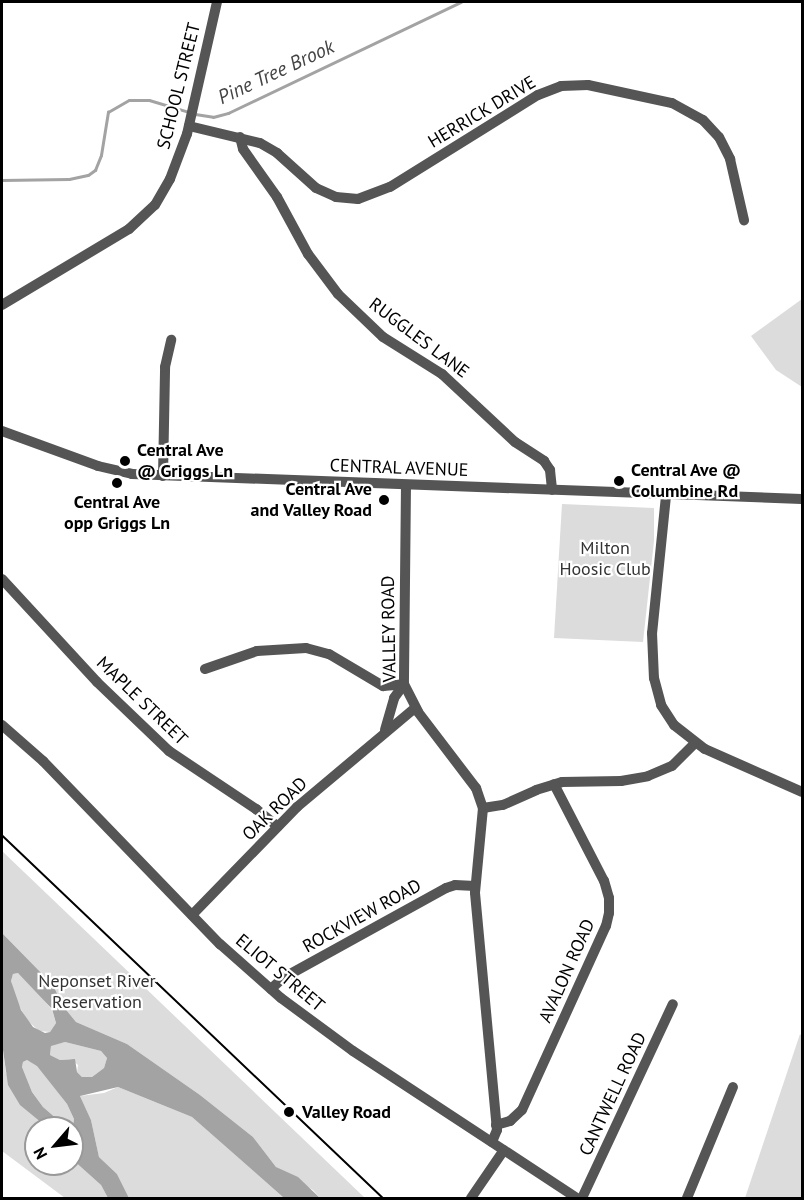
<!DOCTYPE html>
<style>
body{margin:0}
#map{position:relative;width:804px;height:1200px;overflow:hidden;background:#fff;font-family:"PT Sans",sans-serif}
div>[style]{position:absolute}
.green>*{inset:0;background:#dcdcdc}
.water>*{inset:0;background:#a3a3a3}
.stream>*{height:3px;margin:-1.5px;padding:0 1.5px;transform-origin:1.5px;border-radius:1.5px;background:#a3a3a3}
.minor>*{height:10px;margin:-5px;padding:0 5px;transform-origin:5px;border-radius:5px;background:#555}
.tram>*{height:1.5px;margin:-0.75px;padding:0 0.75px;transform-origin:0.75px;border-radius:0.75px;background:#000}
.dots>*{width:16px;height:16px;translate:-50% -50%;box-sizing:border-box;border:3px solid #fff;border-radius:50%}
span{translate:-50% -50%;white-space:nowrap;text-align:center;line-height:1.15;-webkit-text-stroke:4.5px #fff;paint-order:stroke}
.street-label{font-size:18px;color:#000}
.poi-label{font-size:18px;color:#000;font-weight:700}
.left{translate:0 -50%;text-align:left}
.right{translate:-100% -50%;text-align:right}
.park-label{font-size:18px;color:#333}
.water-label{font-size:20px;color:#444;font-style:italic}
.frame{position:absolute;inset:0;border:3px solid #000;pointer-events:none}
.north{position:absolute;left:24px;top:1116px;width:60px;height:60px;box-sizing:border-box;background:#fff;border:2px solid #999;border-radius:50%;rotate:242deg;font-size:16px;font-weight:700;line-height:24px;text-align:center;color:#000}
.north::after{content:'';display:block;margin:auto;width:21px;height:27px;background:#000;clip-path:polygon(50% 0,100% 100%,50% 72%,0 100%)}
</style>
<div id="map">
<div class="green">
<div style="clip-path:polygon(802px 299px,802px 387px,776px 370px,751px 336px)"></div>
<div style="clip-path:polygon(562px 504px,654px 508px,654px 541px,643px 642px,554px 638px)"></div>
<div style="clip-path:polygon(2px 851px,365px 1198px,320px 1198px,313px 1190px,276px 1167px,253px 1137px,200px 1095px,127px 1044px,76px 1022px,63px 1006px,53px 985px,2px 933px)"></div>
<div style="clip-path:polygon(18px 973px,23px 975px,52px 1010px,56px 1023px,50px 1032px,39px 1031px,27px 1020px,16px 1000px,11px 981px,13px 974px)"></div>
<div style="clip-path:polygon(800px 1034px,802px 1037px,802px 1198px,745px 1198px)"></div>
<div style="clip-path:polygon(65px 1042px,101px 1051px,107px 1058px,104px 1068px,92px 1077px,82px 1077px,77px 1072px,78px 1065px,71px 1059px,60px 1060px,50px 1055px,51px 1045px)"></div>
<div style="clip-path:polygon(2px 1043px,6px 1073px,48px 1128px,36px 1128px,36px 1164px,72px 1164px,72px 1159px,101px 1185px,108px 1198px,65px 1198px,2px 1151px)"></div>
<div style="clip-path:polygon(27px 1060px,37px 1065px,67px 1104px,74px 1119px,73px 1126px,65px 1126px,43px 1107px,32px 1092px,22px 1067px,23px 1062px)"></div>
<div style="clip-path:polygon(118px 1087px,192px 1117px,284px 1198px,129px 1198px,117px 1174px,99px 1157px,91px 1120px,80px 1096px,104px 1093px)"></div>
</div>
<div class="water">
<div style="clip-path:polygon(evenodd,2px 933px,53px 985px,63px 1006px,76px 1022px,127px 1044px,200px 1095px,253px 1137px,276px 1167px,298px 1177px,320px 1198px,284px 1198px,192px 1117px,118px 1087px,80px 1096px,91px 1120px,99px 1157px,117px 1174px,129px 1198px,108px 1198px,101px 1185px,72px 1159px,72px 1128px,48px 1128px,20px 1105px,8px 1085px,2px 1043px,2px 933px,18px 973px,52px 1009px,56px 1023px,50px 1032px,45px 1033px,33px 1027px,21px 1010px,11px 981px,13px 974px,18px 973px,2px 933px,65px 1042px,101px 1051px,107px 1058px,104px 1068px,92px 1077px,82px 1077px,77px 1072px,75px 1059px,60px 1060px,50px 1055px,51px 1046px,65px 1042px,2px 933px,27px 1060px,37px 1066px,67px 1104px,74px 1119px,73px 1126px,65px 1126px,43px 1107px,32px 1092px,22px 1067px,23px 1062px,27px 1060px)"></div>
</div>
<div class="stream">
<div style="left:195px;top:114px;width:18px;rotate:9deg"></div>
<div style="left:213px;top:117px;width:16px;rotate:-15deg"></div>
<div style="left:228px;top:113px;width:258px;rotate:-25.5deg"></div>
<div style="left:2px;top:180px;width:67px;rotate:-0.9deg"></div>
<div style="left:69px;top:179px;width:19px;rotate:-12deg"></div>
<div style="left:88px;top:175px;width:9px;rotate:-36deg"></div>
<div style="left:95px;top:170px;width:16px;rotate:-68deg"></div>
<div style="left:101px;top:155px;width:44px;rotate:-80.8deg"></div>
<div style="left:108px;top:112px;width:24px;rotate:-30deg"></div>
<div style="left:129px;top:100px;width:20px"></div>
<div style="left:149px;top:100px;width:42px;rotate:16.7deg"></div>
</div>
<div class="minor">
<div style="left:189px;top:126px;width:73px;rotate:13.5deg"></div>
<div style="left:260px;top:143px;width:20px;rotate:30deg"></div>
<div style="left:277px;top:153px;width:52px;rotate:41.9deg"></div>
<div style="left:316px;top:188px;width:22px;rotate:24deg"></div>
<div style="left:336px;top:197px;width:22px;rotate:5deg"></div>
<div style="left:358px;top:199px;width:34px;rotate:-21deg"></div>
<div style="left:390px;top:187px;width:174px;rotate:-31.9deg"></div>
<div style="left:538px;top:95px;width:25px;rotate:-21deg"></div>
<div style="left:561px;top:86px;width:27px;rotate:-2deg"></div>
<div style="left:588px;top:85px;width:86px;rotate:12.1deg"></div>
<div style="left:672px;top:103px;width:35px;rotate:29deg"></div>
<div style="left:703px;top:120px;width:23px;rotate:47deg"></div>
<div style="left:719px;top:137px;width:25px;rotate:63deg"></div>
<div style="left:730px;top:159px;width:63px;rotate:77.1deg"></div>
<div style="left:240px;top:137px;width:12px;rotate:76deg"></div>
<div style="left:243px;top:149px;width:59px;rotate:54.7deg"></div>
<div style="left:277px;top:197px;width:65px;rotate:61.5deg"></div>
<div style="left:308px;top:254px;width:50px;rotate:53.1deg"></div>
<div style="left:338px;top:294px;width:62px;rotate:43.7deg"></div>
<div style="left:383px;top:337px;width:70px;rotate:32.1deg"></div>
<div style="left:442px;top:374px;width:100px;rotate:43deg"></div>
<div style="left:515px;top:442px;width:35px;rotate:33deg"></div>
<div style="left:544px;top:461px;width:11px;rotate:56deg"></div>
<div style="left:550px;top:470px;width:20px;rotate:84deg"></div>
<div style="left:2px;top:305px;width:148px;rotate:-30.9deg"></div>
<div style="left:129px;top:229px;width:35px;rotate:-43deg"></div>
<div style="left:155px;top:205px;width:30px;rotate:-60deg"></div>
<div style="left:170px;top:179px;width:48px;rotate:-69.3deg"></div>
<div style="left:187px;top:134px;width:135px;rotate:-77.2deg"></div>
<div style="left:2px;top:431px;width:102px;rotate:20deg"></div>
<div style="left:98px;top:466px;width:35px;rotate:13deg"></div>
<div style="left:132px;top:474px;width:670px;rotate:2.14deg"></div>
<div style="left:163px;top:476px;width:109px;rotate:-88.9deg"></div>
<div style="left:165px;top:367px;width:28px;rotate:-77deg"></div>
<div style="left:406px;top:485px;width:199px;rotate:90.6deg"></div>
<div style="left:404px;top:684px;width:31px;rotate:63deg"></div>
<div style="left:418px;top:712px;width:96px;rotate:52.7deg"></div>
<div style="left:476px;top:788px;width:21px;rotate:71deg"></div>
<div style="left:483px;top:808px;width:85px;rotate:95.4deg"></div>
<div style="left:475px;top:893px;width:238px;rotate:84.7deg"></div>
<div style="left:497px;top:1130px;width:13px;rotate:113deg"></div>
<div style="left:666px;top:496px;width:138px;rotate:95.8deg"></div>
<div style="left:652px;top:633px;width:45px;rotate:87.5deg"></div>
<div style="left:654px;top:678px;width:28px;rotate:75deg"></div>
<div style="left:661px;top:705px;width:24px;rotate:57deg"></div>
<div style="left:674px;top:725px;width:39px;rotate:38deg"></div>
<div style="left:705px;top:749px;width:106px;rotate:23.9deg"></div>
<div style="left:2px;top:579px;width:140px;rotate:47.3deg"></div>
<div style="left:97px;top:682px;width:100px;rotate:43.8deg"></div>
<div style="left:169px;top:751px;width:105px;rotate:33.7deg"></div>
<div style="left:256px;top:809px;width:28px;rotate:39deg"></div>
<div style="left:205px;top:669px;width:55px;rotate:-19.1deg"></div>
<div style="left:257px;top:651px;width:49px;rotate:-3.5deg"></div>
<div style="left:306px;top:648px;width:24px;rotate:15deg"></div>
<div style="left:329px;top:654px;width:63px;rotate:30.7deg"></div>
<div style="left:383px;top:686px;width:21px;rotate:-5deg"></div>
<div style="left:2px;top:725px;width:55px;rotate:41.3deg"></div>
<div style="left:43px;top:761px;width:255px;rotate:46deg"></div>
<div style="left:220px;top:944px;width:81px;rotate:41.5deg"></div>
<div style="left:281px;top:998px;width:89px;rotate:36.4deg"></div>
<div style="left:353px;top:1051px;width:268px;rotate:33.3deg"></div>
<div style="left:385px;top:730px;width:33px;rotate:-74deg"></div>
<div style="left:394px;top:698px;width:17px;rotate:-54deg"></div>
<div style="left:483px;top:808px;width:20px;rotate:-9deg"></div>
<div style="left:503px;top:805px;width:36px;rotate:-24deg"></div>
<div style="left:536px;top:790px;width:27px;rotate:-17deg"></div>
<div style="left:562px;top:782px;width:59px;rotate:-1deg"></div>
<div style="left:621px;top:781px;width:27px;rotate:-10deg"></div>
<div style="left:648px;top:776px;width:26px;rotate:-23deg"></div>
<div style="left:672px;top:766px;width:33px;rotate:-45deg"></div>
<div style="left:192px;top:915px;width:151px;rotate:-45.8deg"></div>
<div style="left:297px;top:807px;width:154px;rotate:-40deg"></div>
<div style="left:271px;top:989px;width:16px;rotate:-43deg"></div>
<div style="left:283px;top:978px;width:186px;rotate:-28.9deg"></div>
<div style="left:446px;top:888px;width:9px;rotate:-18deg"></div>
<div style="left:455px;top:885px;width:20px;rotate:3deg"></div>
<div style="left:496px;top:1125px;width:15px;rotate:-16deg"></div>
<div style="left:510px;top:1121px;width:16px;rotate:-43deg"></div>
<div style="left:522px;top:1110px;width:202px;rotate:-65.5deg"></div>
<div style="left:606px;top:926px;width:13px;rotate:-77deg"></div>
<div style="left:609px;top:913px;width:15px;rotate:-90deg"></div>
<div style="left:609px;top:898px;width:18px;rotate:-106deg"></div>
<div style="left:604px;top:881px;width:109px;rotate:-117.3deg"></div>
<div style="left:471px;top:1198px;width:58px;rotate:-55.5deg"></div>
<div style="left:582px;top:1198px;width:214px;rotate:-64.9deg"></div>
<div style="left:687px;top:1198px;width:120px;rotate:-67.5deg"></div>
</div>
<div class="tram">
<div style="left:2px;top:835px;width:526px;rotate:43.61deg"></div>
</div>
<div class="dots">
<div style="left:125px;top:461px;background:#000"></div>
<div style="left:619px;top:481px;background:#000"></div>
<div style="left:117px;top:483px;background:#000"></div>
<div style="left:384px;top:500px;background:#000"></div>
<div style="left:289px;top:1112px;background:#000"></div>
</div>
<div class="street-label">
<span style="left:179px;top:86px;rotate:-76deg">SCHOOL STREET</span>
<span style="left:482px;top:112px;rotate:-31deg">HERRICK DRIVE</span>
<span style="left:419px;top:338px;rotate:37deg">RUGGLES LANE</span>
<span style="left:399px;top:468px;rotate:2deg">CENTRAL AVENUE</span>
<span style="left:389px;top:629px;rotate:-91deg">VALLEY ROAD</span>
<span style="left:142px;top:701px;rotate:44deg">MAPLE STREET</span>
<span style="left:275px;top:809px;rotate:-44deg">OAK ROAD</span>
<span style="left:362px;top:916px;rotate:-29deg">ROCKVIEW ROAD</span>
<span style="left:567px;top:971px;rotate:-66deg">AVALON ROAD</span>
<span style="left:280px;top:973px;rotate:40deg">ELIOT STREET</span>
<span style="left:613px;top:1094px;rotate:-65deg">CANTWELL ROAD</span>
</div>
<div class="poi-label">
<span class="left" style="left:137px;top:461px">Central Ave<br>@ Griggs Ln</span>
<span class="left" style="left:631px;top:481px">Central Ave @<br>Columbine Rd</span>
<span class="right" style="left:372px;top:500px">Central Ave<br>and Valley Road</span>
<span style="left:117px;top:513px">Central Ave<br>opp Griggs Ln</span>
<span class="left" style="left:302px;top:1112px">Valley Road</span>
</div>
<div class="park-label">
<span style="left:605px;top:559px">Milton<br>Hoosic Club</span>
<span style="left:97px;top:992px">Neponset River<br>Reservation</span>
</div>
<div class="water-label">
<span style="left:276px;top:72px;rotate:-25deg">Pine Tree Brook</span>
</div>
<div class="frame"></div>
<div class="north">N</div>
</div>
